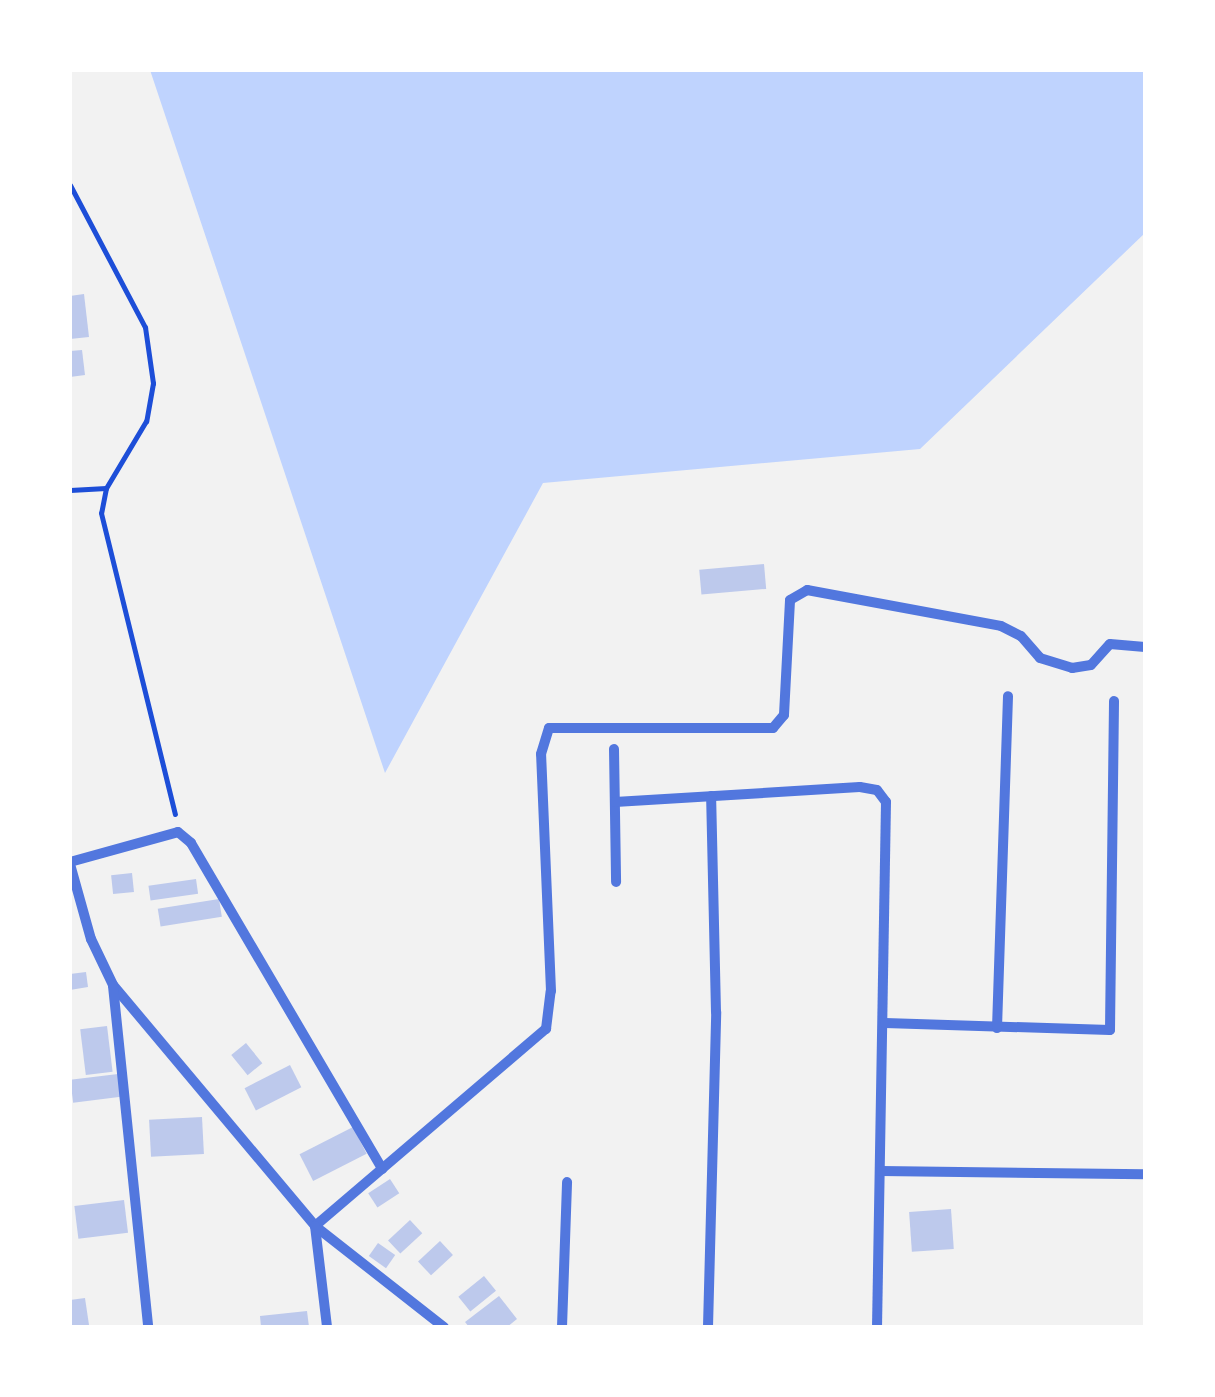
<!DOCTYPE html>
<style>
body{margin:0}
#map{position:relative;width:1215px;height:1397px;overflow:hidden;background:#f2f2f2;font-family:Raleway,sans-serif}
div>[style]{position:absolute}
.water>*{inset:0;background:#bfd3fe}
.building>*{inset:0;background:#bdc9ec;transform-origin:0 0}
.path>*{height:5px;margin:-2.5px;padding:0 2.5px;transform-origin:2.5px;border-radius:2.5px;background:#1d4ed8}
.minor>*{height:10px;margin:-5px;padding:0 5px;transform-origin:5px;border-radius:5px;background:#5277de}
span{translate:-50% -50%;white-space:nowrap;text-align:center;line-height:1.15;-webkit-text-stroke:8px #fff;paint-order:stroke}
.frame{position:absolute;inset:0;border:72px solid #fff;pointer-events:none}
</style>
<div id="map">
<div class="water">
<div style="clip-path:polygon(150px 70px,1145px 70px,1145px 233px,920px 449px,543px 483px,385px 773px)"></div>
</div>
<div class="building">
<div style="clip-path:polygon(84px 294px,89px 337px,70px 339px,70px 296px)"></div>
<div style="clip-path:polygon(82px 350px,85px 375px,70px 377px,70px 351px)"></div>
<div style="left:764px;top:564px;width:25px;height:65px;rotate:85deg"></div>
<div style="left:132px;top:873px;width:19px;height:21px;rotate:84deg"></div>
<div style="left:196px;top:879px;width:15px;height:48px;rotate:82deg"></div>
<div style="left:219px;top:899px;width:18px;height:62px;rotate:81deg"></div>
<div style="clip-path:polygon(86px 972px,88px 987px,70px 990px,70px 974px)"></div>
<div style="left:107px;top:1026px;width:46px;height:27px;rotate:83deg"></div>
<div style="left:246px;top:1043px;width:26px;height:19px;rotate:51deg"></div>
<div style="left:290px;top:1065px;width:25px;height:51px;rotate:63deg"></div>
<div style="left:118px;top:1074px;width:23px;height:48px;rotate:83deg"></div>
<div style="left:202px;top:1117px;width:37px;height:53px;rotate:87deg"></div>
<div style="left:353px;top:1127px;width:30px;height:60px;rotate:63deg"></div>
<div style="left:390px;top:1179px;width:17px;height:26px;rotate:57deg"></div>
<div style="left:124px;top:1200px;width:33px;height:50px;rotate:83deg"></div>
<div style="left:951px;top:1209px;width:40px;height:42px;rotate:86deg"></div>
<div style="left:410px;top:1220px;width:18px;height:30px;rotate:47deg"></div>
<div style="left:440px;top:1241px;width:19px;height:30px;rotate:47deg"></div>
<div style="left:378px;top:1243px;width:21px;height:16px;rotate:35deg"></div>
<div style="left:484px;top:1276px;width:19px;height:33px;rotate:51deg"></div>
<div style="clip-path:polygon(499px 1296px,517px 1319px,507px 1327px,469px 1327px,465px 1322px)"></div>
<div style="clip-path:polygon(85px 1298px,89px 1325px,70px 1327px,70px 1300px)"></div>
<div style="clip-path:polygon(307px 1311px,309px 1327px,261px 1327px,260px 1316px)"></div>
</div>
<div class="path">
<div style="left:70px;top:185px;width:161px;rotate:62.2deg"></div>
<div style="left:145px;top:327px;width:57px;rotate:81.9deg"></div>
<div style="left:153px;top:383px;width:39px;rotate:100deg"></div>
<div style="left:146px;top:421px;width:78px;rotate:120.8deg"></div>
<div style="left:106px;top:488px;width:25px;rotate:101deg"></div>
<div style="left:101px;top:513px;width:310px;rotate:76.2deg"></div>
<div style="left:70px;top:490px;width:36px;rotate:-3deg"></div>
</div>
<div class="minor">
<div style="left:614px;top:749px;width:133px;rotate:89.1deg"></div>
<div style="left:615px;top:802px;width:245px;rotate:-3.5deg"></div>
<div style="left:860px;top:787px;width:17px;rotate:10deg"></div>
<div style="left:877px;top:790px;width:15px;rotate:53deg"></div>
<div style="left:886px;top:802px;width:525px;rotate:90.98deg"></div>
<div style="left:70px;top:862px;width:112px;rotate:-15.5deg"></div>
<div style="left:178px;top:832px;width:17px;rotate:40deg"></div>
<div style="left:191px;top:843px;width:378px;rotate:59.6deg"></div>
<div style="left:70px;top:864px;width:78px;rotate:74.4deg"></div>
<div style="left:91px;top:939px;width:51px;rotate:64.4deg"></div>
<div style="left:113px;top:985px;width:314px;rotate:50deg"></div>
<div style="left:315px;top:1226px;width:164px;rotate:38.1deg"></div>
<div style="left:113px;top:986px;width:343px;rotate:84.1deg"></div>
<div style="left:885px;top:1023px;width:225px;rotate:1.8deg"></div>
<div style="left:1110px;top:1030px;width:329px;rotate:-89.3deg"></div>
<div style="left:997px;top:1028px;width:332px;rotate:-88.1deg"></div>
<div style="left:881px;top:1171px;width:264px;rotate:0.7deg"></div>
<div style="left:315px;top:1226px;width:304px;rotate:-40.5deg"></div>
<div style="left:546px;top:1029px;width:38px;rotate:-83deg"></div>
<div style="left:551px;top:991px;width:237px;rotate:-92.4deg"></div>
<div style="left:541px;top:754px;width:27px;rotate:-73deg"></div>
<div style="left:549px;top:728px;width:224px"></div>
<div style="left:773px;top:728px;width:17px;rotate:-50deg"></div>
<div style="left:784px;top:715px;width:115px;rotate:-87deg"></div>
<div style="left:790px;top:600px;width:20px;rotate:-30deg"></div>
<div style="left:807px;top:590px;width:197px;rotate:10.5deg"></div>
<div style="left:1001px;top:626px;width:22px;rotate:27deg"></div>
<div style="left:1021px;top:636px;width:29px;rotate:49deg"></div>
<div style="left:1040px;top:658px;width:34px;rotate:17deg"></div>
<div style="left:1072px;top:668px;width:19px;rotate:-9deg"></div>
<div style="left:1091px;top:665px;width:28px;rotate:-48deg"></div>
<div style="left:1110px;top:644px;width:35px;rotate:5deg"></div>
<div style="left:315px;top:1226px;width:102px;rotate:83.2deg"></div>
<div style="left:562px;top:1327px;width:145px;rotate:-88deg"></div>
<div style="left:708px;top:1327px;width:315px;rotate:-88.5deg"></div>
<div style="left:716px;top:1012px;width:216px;rotate:-91.3deg"></div>
</div>
<div class="frame"></div>
</div>
